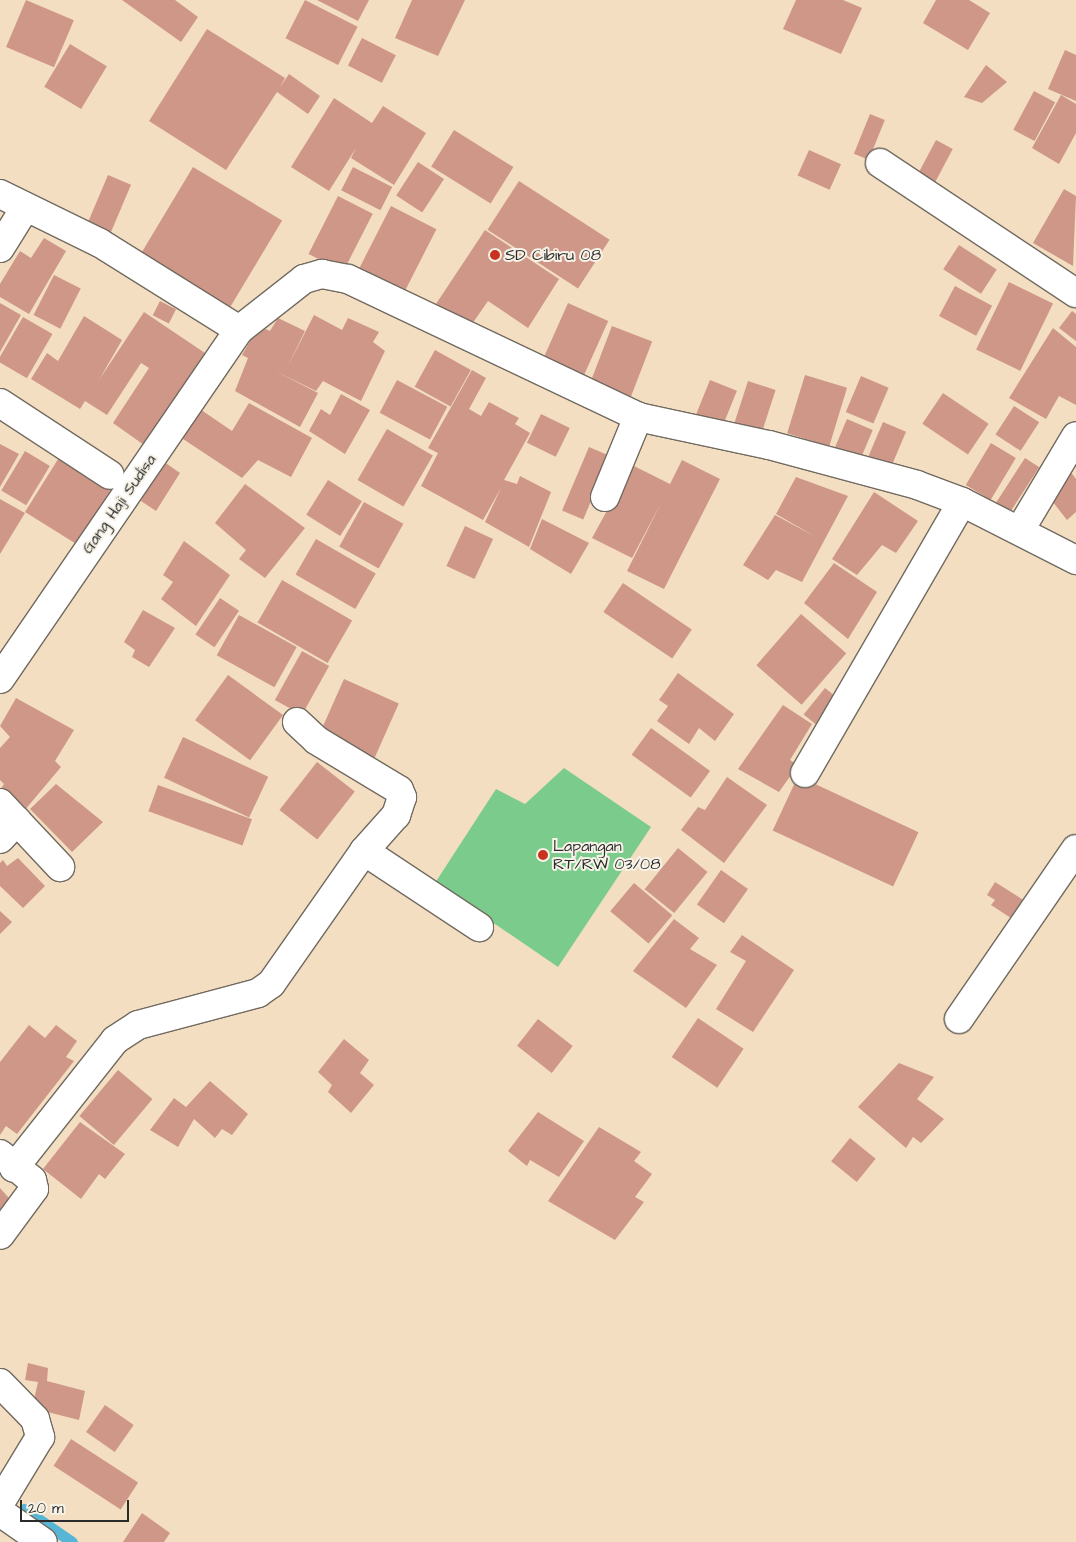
<!DOCTYPE html>
<style>
body{margin:0}
#map{position:relative;width:1076px;height:1542px;overflow:hidden;background:#f3dec2;font-family:"Architects Daughter",sans-serif}
div>[style]{position:absolute}
.green>*{inset:0;background:#7bcc8c}
.stream>*{height:11px;margin:-5.5px;padding:0 5.5px;transform-origin:5.5px;border-radius:5.5px;background:#57b6d5}
.building>*{inset:0;background:#cf9787;transform-origin:0 0}
.roads{filter:drop-shadow(1px 0 #716a60) drop-shadow(-1px 0 #716a60) drop-shadow(0 1px #716a60) drop-shadow(0 -1px #716a60)}
.minor>*{height:28px;margin:-14px;padding:0 14px;transform-origin:14px;border-radius:14px;background:#fff}
.dots>*{width:14px;height:14px;translate:-50% -50%;box-sizing:border-box;border:2px solid #f7f3e8;border-radius:50%}
span{translate:-50% -50%;white-space:nowrap;text-align:center;line-height:1.15;-webkit-text-stroke:4px #f7f3e8;paint-order:stroke}
.poi-label{font-size:16px;color:#2b2b2b}
.left{translate:0 -50%;text-align:left}
.street-label{font-size:16px;color:#2b2b2b}
.scale{position:absolute;left:20px;top:1500px;width:109px;height:22px;box-sizing:border-box;border:2px solid #2b2b2b;border-top:0;padding-left:6px;font-size:15px;line-height:18px;white-space:nowrap;color:#2b2b2b;-webkit-text-stroke:4px #f7f3e8;paint-order:stroke}
</style>
<div id="map">
<div class="green">
<div style="clip-path:polygon(564px 768px,651px 827px,558px 967px,435px 883px,496px 789px,525px 804px)"></div>
</div>
<div class="stream">
<div style="left:24px;top:1509px;width:58px;rotate:34.5deg"></div>
</div>
<div class="building">
<div style="left:26px;top:0;width:52px;height:51px;rotate:23deg"></div>
<div style="clip-path:polygon(122px 0,175px 0,198px 17px,181px 42px)"></div>
<div style="left:305px;top:0;width:59px;height:43px;rotate:27deg"></div>
<div style="clip-path:polygon(317px 0,369px 0,358px 21px)"></div>
<div style="clip-path:polygon(412px 0,465px 0,438px 56px,395px 38px)"></div>
<div style="clip-path:polygon(796px 0,843px 0,862px 8px,841px 54px,783px 29px)"></div>
<div style="clip-path:polygon(936px 0,969px 0,990px 13px,968px 50px,923px 23px)"></div>
<div style="clip-path:polygon(207px 29px,285px 78px,280px 87px,289px 74px,320px 96px,308px 114px,277px 92px,226px 170px,149px 121px)"></div>
<div style="left:362px;top:38px;width:38px;height:31px;rotate:27deg"></div>
<div style="left:70px;top:44px;width:43px;height:50px;rotate:31deg"></div>
<div style="clip-path:polygon(1065px 50px,1076px 55px,1076px 101px,1048px 89px)"></div>
<div style="clip-path:polygon(986px 65px,1007px 82px,982px 103px,964px 97px)"></div>
<div style="left:1034px;top:91px;width:24px;height:44px;rotate:28deg"></div>
<div style="clip-path:polygon(1061px 95px,1076px 104px,1076px 133px,1059px 164px,1032px 148px)"></div>
<div style="clip-path:polygon(334px 98px,372px 123px,383px 106px,426px 133px,394px 185px,351px 158px,356px 148px,329px 191px,291px 167px)"></div>
<div style="left:870px;top:114px;width:16px;height:43px;rotate:22deg"></div>
<div style="left:454px;top:130px;width:70px;height:43px;rotate:32deg"></div>
<div style="left:936px;top:140px;width:19px;height:43px;rotate:28deg"></div>
<div style="left:809px;top:150px;width:35px;height:28px;rotate:24deg"></div>
<div style="left:418px;top:162px;width:31px;height:40px;rotate:33deg"></div>
<div style="left:193px;top:167px;width:104px;height:104px;rotate:31deg"></div>
<div style="left:353px;top:167px;width:44px;height:26px;rotate:27deg"></div>
<div style="left:108px;top:175px;width:25px;height:57px;rotate:23deg"></div>
<div style="left:519px;top:181px;width:108px;height:58px;rotate:33deg"></div>
<div style="clip-path:polygon(1064px 189px,1076px 196px,1073px 266px,1033px 243px)"></div>
<div style="left:338px;top:196px;width:39px;height:65px;rotate:27deg"></div>
<div style="left:391px;top:206px;width:51px;height:74px;rotate:27deg"></div>
<div style="clip-path:polygon(485px 230px,559px 279px,528px 328px,488px 301px,470px 327px,436px 304px)"></div>
<div style="clip-path:polygon(44px 238px,66px 251px,29px 314px,0 297px,0 284px,20px 251px,31px 258px)"></div>
<div style="left:959px;top:245px;width:45px;height:29px;rotate:33deg"></div>
<div style="left:54px;top:275px;width:30px;height:45px;rotate:27deg"></div>
<div style="left:1009px;top:282px;width:49px;height:75px;rotate:26deg"></div>
<div style="left:955px;top:286px;width:42px;height:34px;rotate:28deg"></div>
<div style="left:160px;top:301px;width:18px;height:16px;rotate:27deg"></div>
<div style="clip-path:polygon(0 303px,21px 315px,0 352px)"></div>
<div style="left:568px;top:303px;width:44px;height:64px;rotate:24deg"></div>
<div style="clip-path:polygon(1072px 311px,1076px 314px,1076px 341px,1059px 328px)"></div>
<div style="clip-path:polygon(144px 312px,205px 353px,144px 445px,113px 423px,149px 368px,141px 363px,107px 415px,85px 401px,80px 409px,31px 379px,47px 353px,58px 361px,84px 316px,122px 340px,99px 380px)"></div>
<div style="clip-path:polygon(314px 315px,342px 330px,348px 318px,379px 332px,373px 342px,385px 351px,361px 401px,323px 381px,316px 391px,275px 371px,318px 393px,300px 427px,235px 391px,248px 358px,242px 355px,259px 326px,270px 331px,278px 318px,305px 331px,287px 368px)"></div>
<div style="left:23px;top:317px;width:34px;height:51px;rotate:30deg"></div>
<div style="left:612px;top:326px;width:43px;height:69px;rotate:21deg"></div>
<div style="clip-path:polygon(1053px 328px,1076px 347px,1076px 405px,1059px 396px,1046px 419px,1009px 398px)"></div>
<div style="left:435px;top:350px;width:41px;height:42px;rotate:29deg"></div>
<div style="clip-path:polygon(472px 370px,486px 378px,469px 409px,481px 416px,489px 402px,519px 418px,515px 424px,530px 433px,504px 480px,517px 484px,520px 476px,551px 492px,529px 547px,485px 522px,501px 488px,483px 520px,421px 486px,438px 453px,428px 448px)"></div>
<div style="left:805px;top:375px;width:44px;height:61px;rotate:17deg"></div>
<div style="left:861px;top:376px;width:30px;height:39px;rotate:23deg"></div>
<div style="left:397px;top:380px;width:57px;height:37px;rotate:28deg"></div>
<div style="left:710px;top:380px;width:29px;height:44px;rotate:22deg"></div>
<div style="left:748px;top:381px;width:29px;height:48px;rotate:18deg"></div>
<div style="left:943px;top:393px;width:55px;height:37px;rotate:34deg"></div>
<div style="clip-path:polygon(341px 394px,370px 410px,345px 454px,309px 431px,321px 409px,330px 415px)"></div>
<div style="clip-path:polygon(249px 403px,312px 438px,291px 477px,258px 460px,242px 478px,174px 433px,194px 405px,232px 431px)"></div>
<div style="left:1014px;top:406px;width:30px;height:34px;rotate:33deg"></div>
<div style="left:541px;top:414px;width:32px;height:32px;rotate:26deg"></div>
<div style="left:847px;top:419px;width:28px;height:35px;rotate:23deg"></div>
<div style="left:883px;top:422px;width:25px;height:41px;rotate:23deg"></div>
<div style="left:387px;top:429px;width:53px;height:59px;rotate:30deg"></div>
<div style="left:991px;top:443px;width:29px;height:49px;rotate:31deg"></div>
<div style="clip-path:polygon(0 444px,19px 454px,0 487px)"></div>
<div style="left:589px;top:447px;width:23px;height:69px;rotate:23deg"></div>
<div style="left:25px;top:451px;width:29px;height:46px;rotate:31deg"></div>
<div style="left:60px;top:456px;width:61px;height:66px;rotate:32deg"></div>
<div style="clip-path:polygon(157px 457px,180px 473px,156px 511px,141px 501px,144px 494px,136px 488px)"></div>
<div style="left:1025px;top:458px;width:17px;height:58px;rotate:33deg"></div>
<div style="clip-path:polygon(682px 460px,720px 479px,664px 589px,627px 571px,662px 501px,632px 558px,592px 538px,632px 465px,670px 484px)"></div>
<div style="clip-path:polygon(1070px 471px,1076px 479px,1076px 512px,1067px 520px,1045px 492px)"></div>
<div style="clip-path:polygon(796px 477px,848px 496px,802px 582px,776px 570px,768px 580px,743px 565px,775px 515px,816px 537px,776px 514px)"></div>
<div style="left:328px;top:480px;width:40px;height:41px;rotate:32deg"></div>
<div style="clip-path:polygon(245px 484px,305px 528px,265px 578px,239px 559px,246px 550px,215px 523px)"></div>
<div style="clip-path:polygon(874px 492px,918px 521px,896px 553px,882px 545px,857px 575px,832px 559px)"></div>
<div style="clip-path:polygon(0 499px,25px 513px,0 554px)"></div>
<div style="left:364px;top:502px;width:45px;height:51px;rotate:29deg"></div>
<div style="clip-path:polygon(542px 519px,589px 543px,571px 574px,530px 549px)"></div>
<div style="left:465px;top:526px;width:31px;height:44px;rotate:25deg"></div>
<div style="left:316px;top:539px;width:69px;height:41px;rotate:30deg"></div>
<div style="clip-path:polygon(184px 541px,230px 575px,196px 626px,161px 599px,173px 582px,163px 575px)"></div>
<div style="clip-path:polygon(834px 563px,877px 592px,848px 639px,804px 603px)"></div>
<div style="left:282px;top:580px;width:81px;height:49px;rotate:30deg"></div>
<div style="left:623px;top:583px;width:83px;height:35px;rotate:34deg"></div>
<div style="left:220px;top:598px;width:23px;height:44px;rotate:34deg"></div>
<div style="clip-path:polygon(143px 610px,175px 628px,149px 667px,132px 657px,135px 650px,124px 642px)"></div>
<div style="left:801px;top:614px;width:60px;height:68px;rotate:41deg"></div>
<div style="left:239px;top:615px;width:66px;height:46px;rotate:29deg"></div>
<div style="left:302px;top:651px;width:31px;height:56px;rotate:29deg"></div>
<div style="clip-path:polygon(678px 673px,734px 714px,715px 741px,699px 728px,689px 744px,657px 721px,668px 706px,659px 700px)"></div>
<div style="left:228px;top:675px;width:68px;height:56px;rotate:36deg"></div>
<div style="left:344px;top:679px;width:60px;height:60px;rotate:24deg"></div>
<div style="left:825px;top:688px;width:22px;height:34px;rotate:39deg"></div>
<div style="clip-path:polygon(16px 698px,74px 730px,55px 761px,61px 767px,24px 811px,0 790px,4px 784px,0 780px,0 748px,10px 737px,0 726px)"></div>
<div style="clip-path:polygon(783px 705px,812px 724px,790px 760px,798px 765px,779px 792px,738px 769px)"></div>
<div style="left:651px;top:728px;width:73px;height:33px;rotate:36deg"></div>
<div style="left:183px;top:737px;width:94px;height:45px;rotate:25deg"></div>
<div style="left:317px;top:762px;width:48px;height:61px;rotate:38deg"></div>
<div style="left:798px;top:776px;width:133px;height:60px;rotate:25deg"></div>
<div style="clip-path:polygon(727px 777px,767px 805px,724px 863px,681px 830px,698px 807px,705px 810px)"></div>
<div style="clip-path:polygon(56px 784px,103px 822px,72px 852px,30px 809px)"></div>
<div style="left:158px;top:785px;width:100px;height:28px;rotate:20deg"></div>
<div style="left:678px;top:848px;width:38px;height:53px;rotate:39deg"></div>
<div style="clip-path:polygon(18px 858px,45px 886px,23px 908px,0 886px,0 863px,3px 860px,7px 866px)"></div>
<div style="left:721px;top:870px;width:33px;height:42px;rotate:35deg"></div>
<div style="clip-path:polygon(995px 882px,1025px 901px,1014px 920px,991px 905px,995px 900px,987px 895px)"></div>
<div style="left:634px;top:883px;width:50px;height:37px;rotate:40deg"></div>
<div style="clip-path:polygon(0 911px,12px 922px,0 934px)"></div>
<div style="clip-path:polygon(674px 919px,699px 938px,690px 949px,717px 965px,686px 1008px,633px 971px)"></div>
<div style="clip-path:polygon(742px 935px,794px 970px,753px 1032px,716px 1009px,746px 961px,730px 952px)"></div>
<div style="left:698px;top:1018px;width:55px;height:47px;rotate:34deg"></div>
<div style="left:538px;top:1019px;width:44px;height:34px;rotate:38deg"></div>
<div style="clip-path:polygon(29px 1025px,45px 1038px,56px 1025px,77px 1041px,66px 1057px,74px 1061px,17px 1134px,6px 1126px,0 1135px,0 1062px)"></div>
<div style="clip-path:polygon(344px 1039px,369px 1060px,360px 1073px,374px 1085px,351px 1113px,328px 1092px,332px 1085px,318px 1072px)"></div>
<div style="clip-path:polygon(899px 1063px,934px 1077px,917px 1099px,944px 1119px,921px 1143px,913px 1137px,906px 1148px,858px 1107px)"></div>
<div style="left:118px;top:1070px;width:45px;height:60px;rotate:40deg"></div>
<div style="clip-path:polygon(210px 1081px,248px 1114px,232px 1135px,222px 1129px,215px 1138px,194px 1119px,178px 1147px,150px 1130px,174px 1098px,186px 1107px)"></div>
<div style="clip-path:polygon(538px 1112px,584px 1141px,559px 1177px,530px 1160px,527px 1166px,508px 1151px)"></div>
<div style="clip-path:polygon(80px 1122px,125px 1154px,105px 1179px,99px 1174px,81px 1199px,43px 1169px)"></div>
<div style="clip-path:polygon(599px 1127px,641px 1152px,634px 1161px,652px 1174px,635px 1197px,644px 1202px,615px 1240px,548px 1201px)"></div>
<div style="left:850px;top:1138px;width:33px;height:30px;rotate:39deg"></div>
<div style="clip-path:polygon(0 1188px,15px 1205px,0 1221px)"></div>
<div style="clip-path:polygon(28px 1363px,48px 1368px,47px 1381px,85px 1391px,79px 1420px,32px 1408px,38px 1382px,25px 1380px)"></div>
<div style="left:105px;top:1405px;width:35px;height:33px;rotate:35deg"></div>
<div style="left:71px;top:1439px;width:80px;height:32px;rotate:33deg"></div>
<div style="clip-path:polygon(142px 1513px,170px 1533px,164px 1542px,123px 1542px)"></div>
</div>
<div class="roads">
<div class="minor">
<div style="left:880px;top:163px;width:235px;rotate:33.6deg"></div>
<div style="left:0;top:194px;width:111px;rotate:26.1deg"></div>
<div style="left:100px;top:243px;width:164px;rotate:32deg"></div>
<div style="left:239px;top:330px;width:83px;rotate:-38.1deg"></div>
<div style="left:304px;top:279px;width:19px;rotate:-16deg"></div>
<div style="left:322px;top:274px;width:26px;rotate:11deg"></div>
<div style="left:348px;top:279px;width:321px;rotate:25.4deg"></div>
<div style="left:638px;top:417px;width:134px;rotate:12.1deg"></div>
<div style="left:769px;top:445px;width:153px;rotate:15.1deg"></div>
<div style="left:917px;top:485px;width:48px;rotate:20.7deg"></div>
<div style="left:962px;top:502px;width:128px;rotate:27deg"></div>
<div style="left:0;top:248px;width:47px;rotate:-58deg"></div>
<div style="left:0;top:403px;width:131px;rotate:33.2deg"></div>
<div style="left:605px;top:497px;width:87px;rotate:-67.6deg"></div>
<div style="left:1020px;top:530px;width:109px;rotate:-59.2deg"></div>
<div style="left:0;top:679px;width:423px;rotate:-55.6deg"></div>
<div style="left:297px;top:722px;width:26px;rotate:43deg"></div>
<div style="left:316px;top:740px;width:97px;rotate:31.1deg"></div>
<div style="left:399px;top:790px;width:8px;rotate:67deg"></div>
<div style="left:402px;top:797px;width:19px;rotate:108deg"></div>
<div style="left:396px;top:815px;width:48px;rotate:131.6deg"></div>
<div style="left:805px;top:773px;width:313px;rotate:-59.9deg"></div>
<div style="left:0;top:803px;width:88px;rotate:46.8deg"></div>
<div style="left:0;top:839px;width:25px;rotate:-47deg"></div>
<div style="left:959px;top:1019px;width:206px;rotate:-55.5deg"></div>
<div style="left:0;top:1154px;width:41px;rotate:39.1deg"></div>
<div style="left:32px;top:1180px;width:9px;rotate:77deg"></div>
<div style="left:34px;top:1189px;width:57px;rotate:126.5deg"></div>
<div style="left:14px;top:1168px;width:163px;rotate:-51.7deg"></div>
<div style="left:115px;top:1040px;width:27px;rotate:-33deg"></div>
<div style="left:138px;top:1025px;width:124px;rotate:-14.9deg"></div>
<div style="left:258px;top:993px;width:16px;rotate:-35deg"></div>
<div style="left:271px;top:984px;width:162px;rotate:-55deg"></div>
<div style="left:364px;top:851px;width:138px;rotate:33.5deg"></div>
<div style="left:0;top:1383px;width:50px;rotate:45.8deg"></div>
<div style="left:35px;top:1419px;width:19px;rotate:74deg"></div>
<div style="left:40px;top:1437px;width:77px;rotate:121.2deg"></div>
<div style="left:0;top:1512px;width:52px;rotate:34.9deg"></div>
</div>
</div>
<div class="dots">
<div style="left:495px;top:255px;background:#c8321e"></div>
<div style="left:543px;top:855px;background:#c8321e"></div>
</div>
<div class="poi-label">
<span class="left" style="left:505px;top:255px">SD Cibiru 08</span>
<span class="left" style="left:553px;top:855px">Lapangan<br>RT/RW 03/08</span>
</div>
<div class="street-label">
<span style="left:119px;top:504px;rotate:-55deg">Gang Haji Sudisa</span>
</div>
<div class="scale">20 m</div>
</div>
